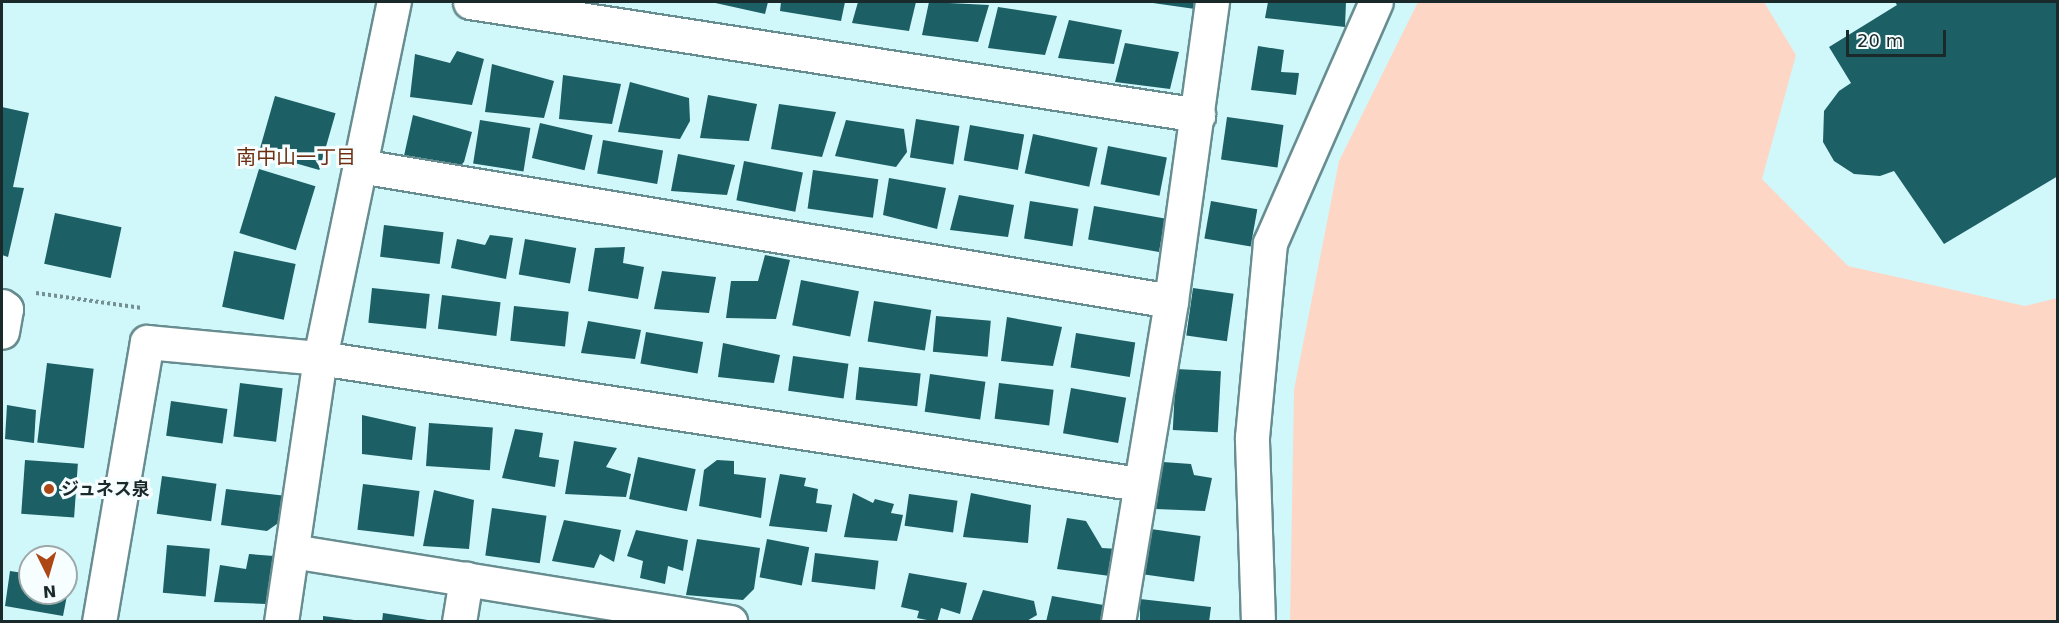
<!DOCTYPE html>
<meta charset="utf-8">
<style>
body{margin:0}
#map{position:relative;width:2059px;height:623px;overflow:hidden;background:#d0f8fb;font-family:"DejaVu Sans","Noto Sans JP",sans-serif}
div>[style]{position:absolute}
.green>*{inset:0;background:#fed6c6}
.building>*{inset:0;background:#1c5f65;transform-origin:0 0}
.path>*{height:4px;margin-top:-2px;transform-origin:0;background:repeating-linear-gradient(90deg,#759092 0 3px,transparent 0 6px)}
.roads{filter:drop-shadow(2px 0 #688d90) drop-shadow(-2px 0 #688d90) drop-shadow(0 2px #688d90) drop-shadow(0 -2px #688d90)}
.minor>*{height:33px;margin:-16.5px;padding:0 16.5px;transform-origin:16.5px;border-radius:16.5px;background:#fff}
.dots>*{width:16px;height:16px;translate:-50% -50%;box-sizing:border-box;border:3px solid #f6feff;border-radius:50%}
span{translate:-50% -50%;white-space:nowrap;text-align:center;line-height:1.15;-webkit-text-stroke:6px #f6feff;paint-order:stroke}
.poi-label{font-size:18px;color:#1a292a;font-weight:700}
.left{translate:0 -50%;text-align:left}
.neighbourhood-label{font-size:20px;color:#6e2e0f}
.frame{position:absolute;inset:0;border:3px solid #1a292a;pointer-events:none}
.north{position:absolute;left:18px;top:545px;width:60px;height:60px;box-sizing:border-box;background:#f6feff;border:2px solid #9ea9aa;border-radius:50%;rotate:175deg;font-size:16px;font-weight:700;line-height:24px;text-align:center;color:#1a292a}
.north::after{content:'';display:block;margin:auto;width:21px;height:27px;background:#ad4816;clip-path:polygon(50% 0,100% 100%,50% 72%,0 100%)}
.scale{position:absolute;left:1846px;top:30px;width:100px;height:27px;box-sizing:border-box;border:3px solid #1a292a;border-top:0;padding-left:8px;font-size:18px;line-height:21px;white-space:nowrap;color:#1a292a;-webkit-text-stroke:4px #f6feff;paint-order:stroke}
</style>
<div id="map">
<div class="green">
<div style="clip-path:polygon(1418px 2px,1764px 2px,1796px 55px,1762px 179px,1848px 266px,2025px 306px,2057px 298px,2057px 621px,1290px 621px,1294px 390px,1339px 161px)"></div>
</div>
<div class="building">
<div style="clip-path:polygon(711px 2px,768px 2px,765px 14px)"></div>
<div style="clip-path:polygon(781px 2px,845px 2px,841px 21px,780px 11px)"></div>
<div style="clip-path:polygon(858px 2px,916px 2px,909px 31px,852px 23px)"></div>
<div style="clip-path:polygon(929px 2px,989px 5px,978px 42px,922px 35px)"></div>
<div style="clip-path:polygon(1146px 2px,1197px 2px,1195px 9px)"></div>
<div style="clip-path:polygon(1268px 2px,1346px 2px,1345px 27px,1265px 18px)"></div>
<div style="clip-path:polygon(1895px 2px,2058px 2px,2058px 176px,1944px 244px,1894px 171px,1880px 176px,1854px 174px,1834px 161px,1823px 142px,1824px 111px,1839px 91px,1851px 83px,1829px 47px,1897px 5px)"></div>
<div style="clip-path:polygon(998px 7px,1057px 16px,1045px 55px,988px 48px)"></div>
<div style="clip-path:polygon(1069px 20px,1122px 30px,1114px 64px,1058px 58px)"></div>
<div style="clip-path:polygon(1125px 43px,1179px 52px,1170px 89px,1115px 82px)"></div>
<div style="clip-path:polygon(1258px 46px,1284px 50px,1281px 72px,1299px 73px,1296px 95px,1251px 90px)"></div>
<div style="clip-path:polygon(457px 51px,484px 59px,472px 105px,410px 97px,415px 54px,450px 63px)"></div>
<div style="clip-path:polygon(492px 64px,554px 81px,544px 118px,485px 112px)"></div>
<div style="clip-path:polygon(563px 75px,621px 84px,612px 124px,559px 119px)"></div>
<div style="clip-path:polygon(630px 82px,689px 98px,690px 121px,680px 139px,618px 132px)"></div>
<div style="clip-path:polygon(708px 95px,757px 104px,749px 141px,700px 138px)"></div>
<div style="left:275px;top:96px;width:63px;height:59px;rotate:16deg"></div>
<div style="clip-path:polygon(779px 104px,836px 112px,822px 157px,771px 149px)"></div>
<div style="clip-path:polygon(2px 107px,29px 113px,13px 187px,24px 188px,8px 257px,2px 255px)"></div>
<div style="clip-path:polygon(413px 115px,472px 132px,464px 162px,451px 175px,402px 165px)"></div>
<div style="left:1227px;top:117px;width:57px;height:43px;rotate:8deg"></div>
<div style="left:916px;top:119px;width:44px;height:39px;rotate:9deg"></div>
<div style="left:480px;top:120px;width:51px;height:44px;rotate:9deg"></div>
<div style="clip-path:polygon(846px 120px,904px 129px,907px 152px,896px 167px,835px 156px)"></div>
<div style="left:540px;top:123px;width:54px;height:36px;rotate:13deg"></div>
<div style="left:970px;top:125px;width:55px;height:36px;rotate:10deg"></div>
<div style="left:1033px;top:134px;width:66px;height:40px;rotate:12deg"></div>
<div style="left:603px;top:140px;width:61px;height:34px;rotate:10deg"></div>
<div style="left:1108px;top:146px;width:60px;height:39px;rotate:11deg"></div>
<div style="clip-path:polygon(678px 154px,735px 165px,727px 195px,671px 191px)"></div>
<div style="left:744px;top:161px;width:60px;height:40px;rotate:11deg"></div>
<div style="left:259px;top:169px;width:59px;height:67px;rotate:17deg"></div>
<div style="left:813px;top:170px;width:66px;height:39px;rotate:8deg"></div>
<div style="clip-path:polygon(889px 178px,946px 188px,937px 229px,883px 215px)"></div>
<div style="clip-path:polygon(959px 195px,1014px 205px,1008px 237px,950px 230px)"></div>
<div style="left:1030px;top:201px;width:49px;height:38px;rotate:9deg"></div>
<div style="left:1211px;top:201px;width:47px;height:38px;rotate:10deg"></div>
<div style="left:1094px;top:206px;width:72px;height:34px;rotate:10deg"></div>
<div style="left:55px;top:213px;width:68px;height:52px;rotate:12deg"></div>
<div style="left:384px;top:225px;width:60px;height:32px;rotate:7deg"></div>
<div style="clip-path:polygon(490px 235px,513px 238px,506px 279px,451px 268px,457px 239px,485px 245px)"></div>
<div style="left:525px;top:239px;width:52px;height:36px;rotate:10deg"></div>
<div style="clip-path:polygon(625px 247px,623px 263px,644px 267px,638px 299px,588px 291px,595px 248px)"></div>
<div style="left:234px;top:251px;width:63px;height:57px;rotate:12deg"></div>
<div style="clip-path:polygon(765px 255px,790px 260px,776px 319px,726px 318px,731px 281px,758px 281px)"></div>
<div style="clip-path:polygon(662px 271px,716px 277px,709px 313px,654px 309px)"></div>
<div style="left:801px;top:280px;width:59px;height:46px;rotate:11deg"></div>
<div style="left:372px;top:288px;width:58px;height:35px;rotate:6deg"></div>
<div style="left:1193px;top:288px;width:41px;height:48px;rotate:8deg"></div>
<div style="left:442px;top:295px;width:59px;height:34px;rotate:7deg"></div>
<div style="left:874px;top:301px;width:58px;height:41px;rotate:9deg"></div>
<div style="left:514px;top:306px;width:55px;height:35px;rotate:6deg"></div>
<div style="left:936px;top:316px;width:55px;height:36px;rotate:5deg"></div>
<div style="clip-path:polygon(1007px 317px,1062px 327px,1053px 366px,1001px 361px)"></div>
<div style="clip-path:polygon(588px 321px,641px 330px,635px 359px,581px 353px)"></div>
<div style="left:646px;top:332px;width:58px;height:32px;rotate:10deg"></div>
<div style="left:1076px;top:333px;width:60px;height:35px;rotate:9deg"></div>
<div style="clip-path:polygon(723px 343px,780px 355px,774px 383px,718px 377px)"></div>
<div style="left:793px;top:356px;width:56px;height:35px;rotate:8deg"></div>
<div style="left:47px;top:363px;width:47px;height:80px;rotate:7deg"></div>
<div style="left:859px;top:367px;width:62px;height:33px;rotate:6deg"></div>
<div style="left:1176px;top:369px;width:45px;height:61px;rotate:3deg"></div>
<div style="left:930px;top:374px;width:56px;height:38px;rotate:8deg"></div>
<div style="left:240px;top:383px;width:43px;height:54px;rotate:7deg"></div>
<div style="left:999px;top:383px;width:55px;height:36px;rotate:7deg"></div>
<div style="left:1071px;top:388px;width:56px;height:46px;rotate:10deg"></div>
<div style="left:171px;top:401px;width:57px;height:35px;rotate:8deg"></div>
<div style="clip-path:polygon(7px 405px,36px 410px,34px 443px,5px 439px)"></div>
<div style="clip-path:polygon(362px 415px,416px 427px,412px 460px,362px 454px)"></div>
<div style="left:429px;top:423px;width:64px;height:43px;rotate:4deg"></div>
<div style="clip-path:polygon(515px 429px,543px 433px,539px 457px,559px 460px,555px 487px,502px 478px)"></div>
<div style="clip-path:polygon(574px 441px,617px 448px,606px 467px,631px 474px,626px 497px,565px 494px)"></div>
<div style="left:638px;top:457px;width:59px;height:43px;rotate:12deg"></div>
<div style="left:25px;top:460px;width:53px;height:54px;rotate:4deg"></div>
<div style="clip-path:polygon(717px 460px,734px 461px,734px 474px,766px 478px,761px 518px,699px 506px,704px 470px)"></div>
<div style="clip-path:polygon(1163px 462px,1191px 464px,1194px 475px,1212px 478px,1205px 511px,1156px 509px)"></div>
<div style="clip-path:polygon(780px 474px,806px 478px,804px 486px,818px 489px,816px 503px,832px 505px,827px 532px,769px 526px)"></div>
<div style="left:162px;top:476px;width:55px;height:38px;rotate:8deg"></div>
<div style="left:363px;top:484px;width:57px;height:46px;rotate:7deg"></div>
<div style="clip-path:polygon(226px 489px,287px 496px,284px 519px,267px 531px,221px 525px)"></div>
<div style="clip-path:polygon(434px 490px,474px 500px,469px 549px,423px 546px)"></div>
<div style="clip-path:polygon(853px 493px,873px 503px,875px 499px,894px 504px,891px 513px,903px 515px,897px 541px,844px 537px)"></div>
<div style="clip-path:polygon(971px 493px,1031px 505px,1028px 543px,963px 537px)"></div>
<div style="left:909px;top:494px;width:49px;height:32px;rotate:8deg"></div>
<div style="left:492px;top:508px;width:55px;height:48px;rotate:8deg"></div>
<div style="clip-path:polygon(1067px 518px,1086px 521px,1102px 548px,1118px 549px,1110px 576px,1057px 569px)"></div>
<div style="clip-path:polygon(564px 520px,621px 530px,614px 562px,600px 554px,594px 568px,552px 561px)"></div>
<div style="left:1151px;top:529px;width:50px;height:46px;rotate:8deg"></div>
<div style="clip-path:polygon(636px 530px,688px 540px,683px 571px,668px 566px,665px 584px,640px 578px,643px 561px,627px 556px)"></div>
<div style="clip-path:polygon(697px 539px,760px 548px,754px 589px,743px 600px,686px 595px)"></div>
<div style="left:767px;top:539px;width:43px;height:39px;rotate:11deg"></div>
<div style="left:167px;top:545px;width:43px;height:48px;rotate:5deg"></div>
<div style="left:815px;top:553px;width:64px;height:29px;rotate:7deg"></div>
<div style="clip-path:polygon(249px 554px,274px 556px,266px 604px,214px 602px,220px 565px,246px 569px)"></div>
<div style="clip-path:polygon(10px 571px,30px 574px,30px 593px,66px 593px,66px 579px,70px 580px,63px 616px,5px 606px)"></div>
<div style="clip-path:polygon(909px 573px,967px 583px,960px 614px,941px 608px,937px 622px,917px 618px,919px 611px,901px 607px)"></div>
<div style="clip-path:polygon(983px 590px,1034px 601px,1037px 615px,1025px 622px,971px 622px)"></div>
<div style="clip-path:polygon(1052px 596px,1109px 606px,1106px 622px,1046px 622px)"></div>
<div style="clip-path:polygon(1140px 599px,1211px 607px,1209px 622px,1140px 622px)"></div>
<div style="clip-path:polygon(383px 613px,428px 620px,428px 622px,382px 622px)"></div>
<div style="clip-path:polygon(323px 616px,354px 620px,354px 622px,323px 622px)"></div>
</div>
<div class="path">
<div style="left:36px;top:293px;width:107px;rotate:8.1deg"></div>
</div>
<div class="roads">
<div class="minor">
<div style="left:470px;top:2px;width:737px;rotate:8.82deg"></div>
<div style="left:360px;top:166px;width:822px;rotate:9.45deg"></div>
<div style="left:2px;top:306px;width:5px;rotate:37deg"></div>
<div style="left:6px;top:309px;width:23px;rotate:100deg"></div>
<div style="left:292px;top:551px;width:444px;rotate:9.2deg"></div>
<div style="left:99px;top:622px;width:284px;rotate:-80.3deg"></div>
<div style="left:147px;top:342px;width:174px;rotate:5.3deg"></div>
<div style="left:320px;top:358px;width:829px;rotate:8.75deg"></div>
<div style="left:281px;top:622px;width:267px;rotate:-81.6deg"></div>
<div style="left:320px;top:358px;width:364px;rotate:-78.3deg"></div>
<div style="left:459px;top:622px;width:44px;rotate:-80.8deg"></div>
<div style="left:1118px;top:622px;width:325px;rotate:-80.6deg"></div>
<div style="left:1171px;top:301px;width:302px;rotate:-82.2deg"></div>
<div style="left:1258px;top:622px;width:185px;rotate:-91.9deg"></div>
<div style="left:1252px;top:437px;width:195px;rotate:-84.7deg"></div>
<div style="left:1270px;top:243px;width:263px;rotate:-66.3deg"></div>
</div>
</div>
<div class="dots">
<div style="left:49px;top:489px;background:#ad4816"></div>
</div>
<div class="poi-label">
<span class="left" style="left:61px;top:489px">ジュネス泉</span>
</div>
<div class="neighbourhood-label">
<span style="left:296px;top:157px">南中山一丁目</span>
</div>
<div class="frame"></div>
<div class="north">N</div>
<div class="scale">20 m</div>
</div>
